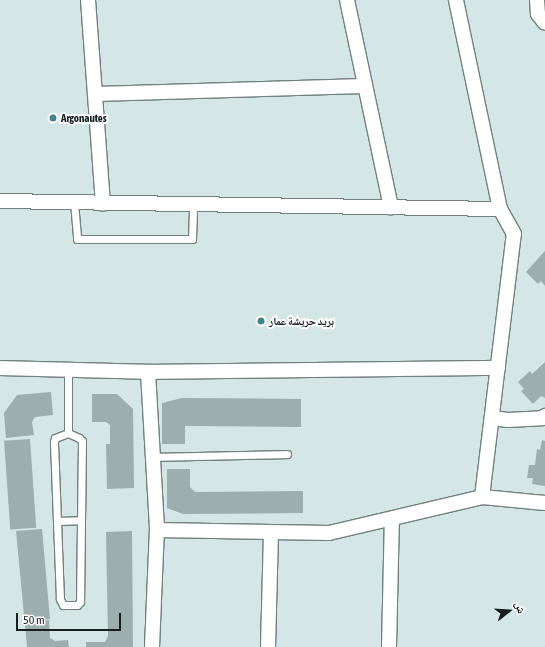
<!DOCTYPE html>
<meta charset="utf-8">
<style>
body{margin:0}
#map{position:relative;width:545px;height:647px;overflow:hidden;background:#d5e6e7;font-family:"Asap Condensed","Noto Naskh Arabic",sans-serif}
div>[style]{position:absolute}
.building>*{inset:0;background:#9eaeaf;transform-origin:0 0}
.roads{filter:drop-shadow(1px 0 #718081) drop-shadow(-1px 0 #718081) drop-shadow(0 1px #718081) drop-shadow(0 -1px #718081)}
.lane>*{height:7px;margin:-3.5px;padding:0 3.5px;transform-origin:3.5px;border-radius:3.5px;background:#fff}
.street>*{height:14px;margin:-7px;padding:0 7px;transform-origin:7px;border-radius:7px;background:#fff}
.dots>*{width:11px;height:11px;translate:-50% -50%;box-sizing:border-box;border:2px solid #fff;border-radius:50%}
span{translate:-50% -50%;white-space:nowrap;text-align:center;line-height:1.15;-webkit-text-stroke:4px #fff;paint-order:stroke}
.poi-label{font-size:11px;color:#171e1e;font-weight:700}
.left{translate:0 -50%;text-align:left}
.north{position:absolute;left:489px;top:591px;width:40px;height:40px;-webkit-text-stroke:3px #fff;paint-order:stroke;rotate:73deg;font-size:11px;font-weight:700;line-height:16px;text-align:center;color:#171e1e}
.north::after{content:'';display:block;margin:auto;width:14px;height:18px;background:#171e1e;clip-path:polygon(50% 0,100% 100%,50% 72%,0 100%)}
.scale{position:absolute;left:16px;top:613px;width:105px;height:18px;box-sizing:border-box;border:2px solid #171e1e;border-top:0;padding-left:5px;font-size:12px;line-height:14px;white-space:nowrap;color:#171e1e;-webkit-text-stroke:3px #fff;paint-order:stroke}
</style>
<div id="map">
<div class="building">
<div style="clip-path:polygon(545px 251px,545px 286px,541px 281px,538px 284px,526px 272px)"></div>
<div style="clip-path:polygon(545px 362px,545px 398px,541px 396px,533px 404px,521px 391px,524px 389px,518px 382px,530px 371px,532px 374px)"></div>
<div style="clip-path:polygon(51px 392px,53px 415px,35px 417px,32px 422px,34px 435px,6px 438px,4px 413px,17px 395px)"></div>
<div style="clip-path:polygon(92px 394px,117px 394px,133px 409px,134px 488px,107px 489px,106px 444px,110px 444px,110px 425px,106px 422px,92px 422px)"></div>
<div style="clip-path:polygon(182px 398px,301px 399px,301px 427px,185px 426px,185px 444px,162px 444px,162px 403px)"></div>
<div style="left:30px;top:439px;width:89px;height:26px;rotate:86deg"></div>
<div style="clip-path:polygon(542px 440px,545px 441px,545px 486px,532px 484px,533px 478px,527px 478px,529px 465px,535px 465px,537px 449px,540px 450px)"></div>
<div style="clip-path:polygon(167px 469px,190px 469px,190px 487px,195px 492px,303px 491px,303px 513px,183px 514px,167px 508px)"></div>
<div style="clip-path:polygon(42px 529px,50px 619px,40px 620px,49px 620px,50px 638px,55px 641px,68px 640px,69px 647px,27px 647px,16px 531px)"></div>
<div style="clip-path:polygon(132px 531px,133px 647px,86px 647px,86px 642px,105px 642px,108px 636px,106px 532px)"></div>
</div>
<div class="roads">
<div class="lane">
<div style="left:74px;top:202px;width:37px;rotate:85deg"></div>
<div style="left:77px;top:239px;width:115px"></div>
<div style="left:192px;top:239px;width:35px;rotate:-88deg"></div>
<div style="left:68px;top:370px;width:63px;rotate:90deg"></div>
<div style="left:68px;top:433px;width:12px;rotate:24deg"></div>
<div style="left:79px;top:438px;width:4px;rotate:45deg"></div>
<div style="left:82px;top:441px;width:161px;rotate:90.7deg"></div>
<div style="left:80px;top:602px;width:4px;rotate:135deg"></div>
<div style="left:77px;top:605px;width:14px;rotate:180deg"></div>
<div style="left:63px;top:605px;width:7px;rotate:-117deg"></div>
<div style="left:60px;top:599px;width:157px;rotate:-92.2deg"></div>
<div style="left:54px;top:442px;width:4px;rotate:-76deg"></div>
<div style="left:55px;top:438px;width:14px;rotate:-21deg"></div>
<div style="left:153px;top:457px;width:134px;rotate:-1.3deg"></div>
<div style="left:57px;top:521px;width:24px;rotate:-2deg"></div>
</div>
<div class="street">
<div style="left:88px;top:0;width:204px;rotate:85.8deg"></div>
<div style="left:347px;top:0;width:212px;rotate:78deg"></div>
<div style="left:537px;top:0;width:14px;rotate:86deg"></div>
<div style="left:538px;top:14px;width:11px;rotate:52deg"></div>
<div style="left:95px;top:94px;width:270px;rotate:-1.7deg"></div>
<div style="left:0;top:201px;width:500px;rotate:0.92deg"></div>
<div style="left:500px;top:209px;width:214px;rotate:-101.9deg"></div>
<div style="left:0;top:368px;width:148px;rotate:1.5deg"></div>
<div style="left:148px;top:372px;width:158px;rotate:86.7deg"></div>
<div style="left:157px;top:530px;width:172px;rotate:1deg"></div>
<div style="left:329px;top:533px;width:157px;rotate:-13.2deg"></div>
<div style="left:482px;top:497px;width:63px;rotate:5.4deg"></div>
<div style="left:148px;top:372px;width:350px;rotate:-0.7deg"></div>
<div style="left:492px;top:418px;width:16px;rotate:7deg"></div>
<div style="left:508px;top:420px;width:34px;rotate:-3deg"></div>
<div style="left:542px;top:418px;width:4px;rotate:-34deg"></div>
<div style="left:482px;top:497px;width:265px;rotate:-83.1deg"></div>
<div style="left:514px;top:234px;width:29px;rotate:-119deg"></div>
<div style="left:152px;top:647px;width:117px;rotate:-87.6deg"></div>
<div style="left:268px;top:647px;width:115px;rotate:-88.5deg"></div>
<div style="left:389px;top:647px;width:128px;rotate:-88.7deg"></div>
</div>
</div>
<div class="dots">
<div style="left:53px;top:118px;background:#3f878c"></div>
<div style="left:261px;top:321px;background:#3f878c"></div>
</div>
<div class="poi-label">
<span class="left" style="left:61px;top:118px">Argonautes</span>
<span class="left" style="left:269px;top:321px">بريد حريشة عمار</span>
</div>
<div class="north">ش</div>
<div class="scale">50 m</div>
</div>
